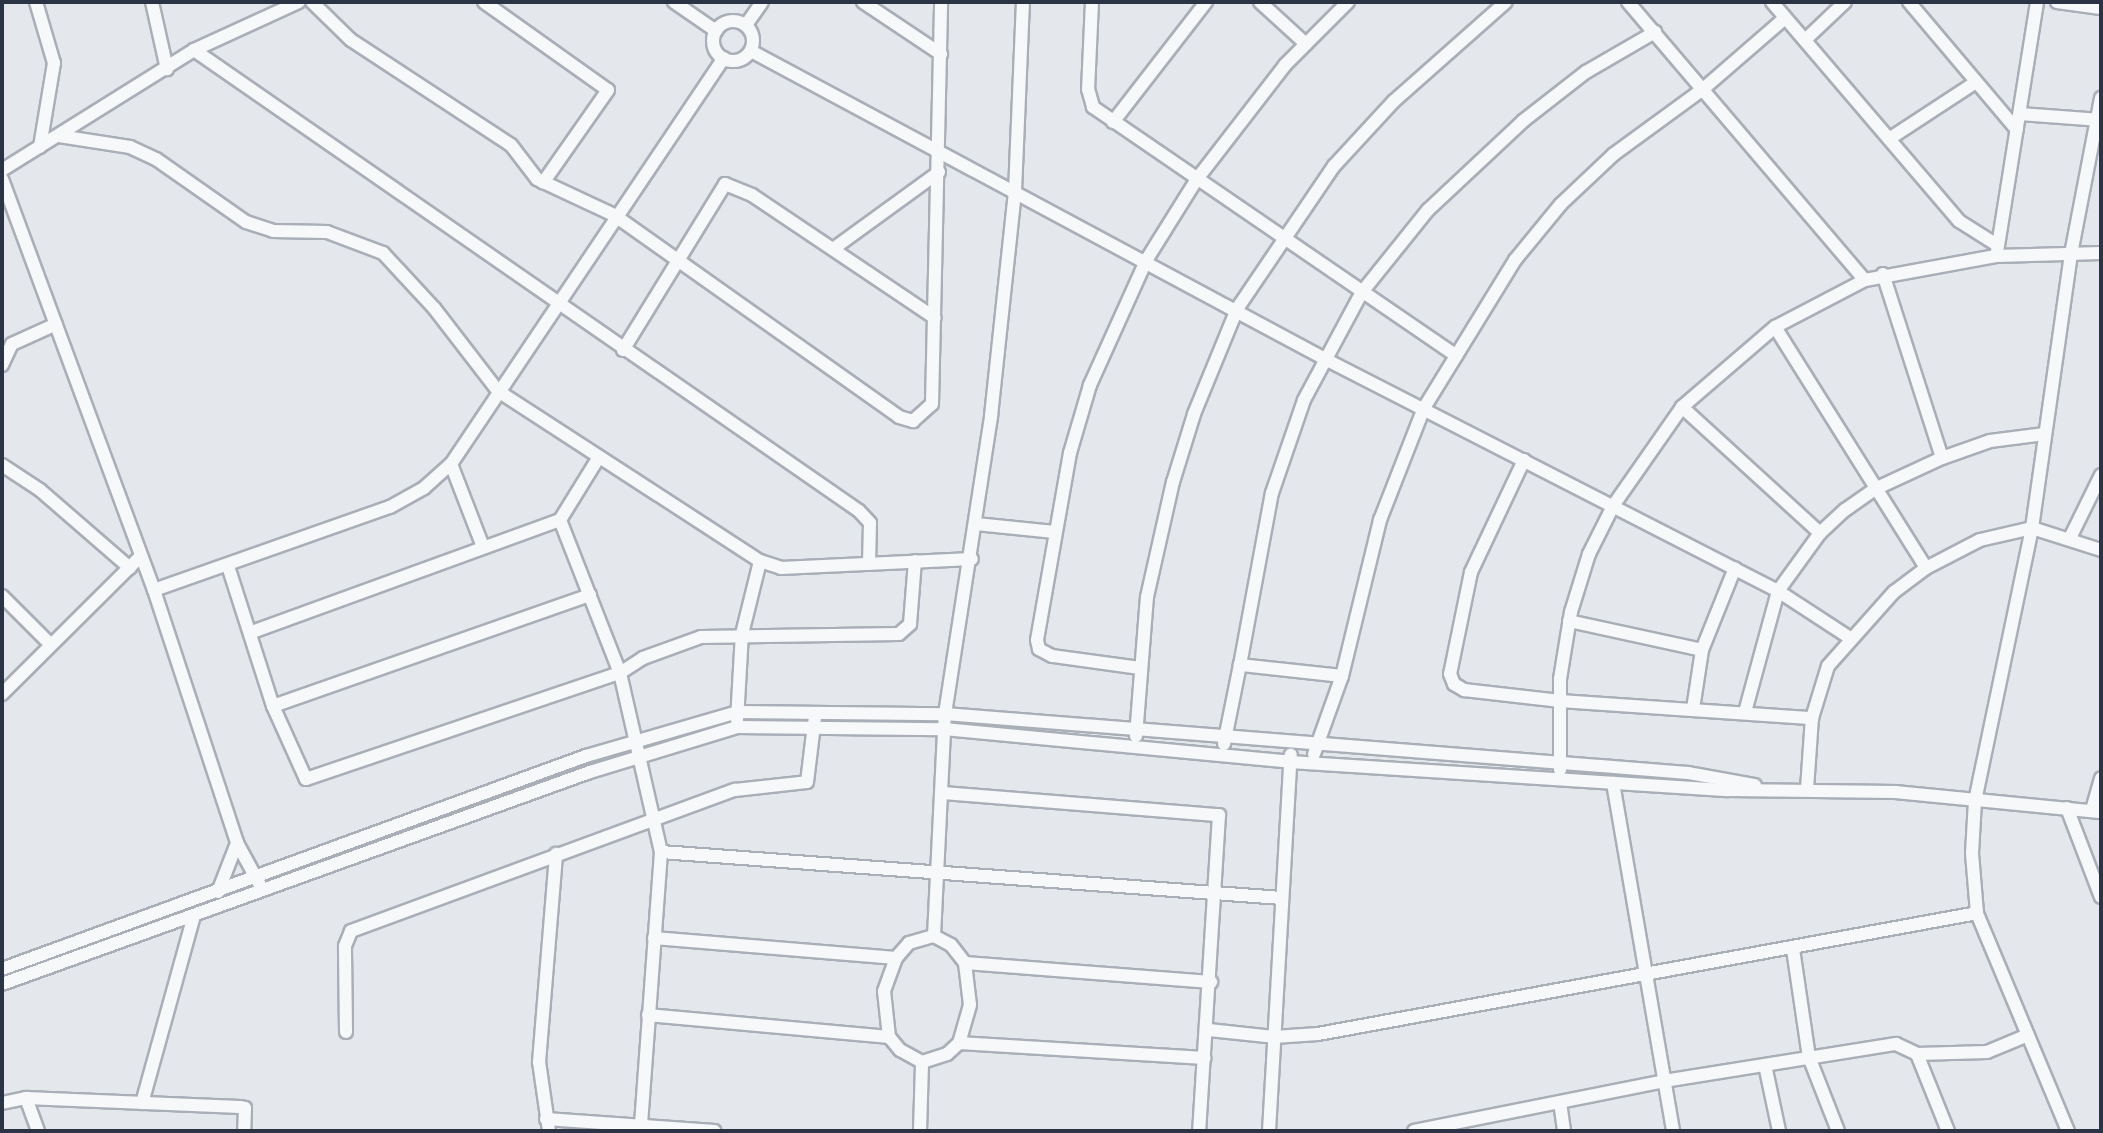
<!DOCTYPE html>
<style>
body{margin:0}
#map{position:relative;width:2103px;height:1133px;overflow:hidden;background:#e4e7ec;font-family:Jost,sans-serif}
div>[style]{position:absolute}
.roads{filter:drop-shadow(2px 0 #a9aeb7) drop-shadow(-2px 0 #a9aeb7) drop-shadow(0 2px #a9aeb7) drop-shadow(0 -2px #a9aeb7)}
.minor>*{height:12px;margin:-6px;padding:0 6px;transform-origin:6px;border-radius:6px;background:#f7f8fa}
.minor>.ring{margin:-6px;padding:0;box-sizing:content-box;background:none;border:12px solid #f7f8fa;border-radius:50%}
span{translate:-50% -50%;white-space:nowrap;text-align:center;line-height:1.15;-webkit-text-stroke:7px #f4f6f9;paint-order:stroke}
.frame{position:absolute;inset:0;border:4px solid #2b3445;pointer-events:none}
</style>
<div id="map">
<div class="roads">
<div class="minor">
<div style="left:36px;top:2px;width:64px;rotate:73.6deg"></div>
<div style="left:54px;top:63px;width:85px;rotate:99.5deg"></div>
<div style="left:152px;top:2px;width:69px;rotate:77.4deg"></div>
<div style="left:312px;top:2px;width:54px;rotate:44.3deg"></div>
<div style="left:351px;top:40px;width:191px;rotate:33.3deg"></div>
<div style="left:511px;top:145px;width:43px;rotate:52.6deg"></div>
<div style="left:537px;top:179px;width:85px;rotate:25.1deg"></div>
<div style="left:614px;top:215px;width:349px;rotate:35.3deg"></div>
<div style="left:899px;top:417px;width:15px;rotate:16deg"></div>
<div style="left:913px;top:421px;width:25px;rotate:-42deg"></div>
<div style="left:932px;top:404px;width:402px;rotate:-88.7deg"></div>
<div style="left:484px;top:2px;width:152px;rotate:35.4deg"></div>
<div style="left:608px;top:90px;width:113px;rotate:125deg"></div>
<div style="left:674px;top:2px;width:51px;rotate:34.6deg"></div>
<div style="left:863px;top:2px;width:94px;rotate:33.7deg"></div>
<div style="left:1092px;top:2px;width:87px;rotate:92.6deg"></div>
<div style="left:1088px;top:89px;width:19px;rotate:74deg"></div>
<div style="left:1093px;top:107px;width:440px;rotate:34.4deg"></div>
<div style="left:1260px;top:2px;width:62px;rotate:42.4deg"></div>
<div style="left:1628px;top:2px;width:365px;rotate:49.6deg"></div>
<div style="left:1772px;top:2px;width:288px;rotate:49.5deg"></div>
<div style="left:1959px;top:221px;width:45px;rotate:32.3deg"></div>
<div style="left:1909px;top:2px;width:167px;rotate:49.8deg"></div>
<div style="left:2057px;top:2px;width:44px;rotate:7.8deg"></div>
<div class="ring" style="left:713px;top:21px;width:28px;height:28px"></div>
<div style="left:746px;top:25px;width:28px;rotate:-55deg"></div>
<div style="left:1805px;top:40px;width:55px;rotate:-43.5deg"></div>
<div style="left:194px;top:50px;width:809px;rotate:34.73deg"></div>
<div style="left:859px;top:511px;width:16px;rotate:47deg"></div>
<div style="left:870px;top:523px;width:41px;rotate:91.4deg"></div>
<div style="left:751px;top:51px;width:651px;rotate:28.22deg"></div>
<div style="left:1325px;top:359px;width:509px;rotate:27.12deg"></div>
<div style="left:1778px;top:591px;width:86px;rotate:33.1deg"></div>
<div style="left:2020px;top:114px;width:81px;rotate:4.2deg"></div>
<div style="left:1113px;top:122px;width:152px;rotate:-52.2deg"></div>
<div style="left:59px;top:136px;width:72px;rotate:8.8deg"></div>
<div style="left:130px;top:147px;width:29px;rotate:25deg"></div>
<div style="left:156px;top:159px;width:110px;rotate:35deg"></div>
<div style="left:246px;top:222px;width:28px;rotate:18deg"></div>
<div style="left:273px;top:231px;width:54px;rotate:1.1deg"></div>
<div style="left:327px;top:232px;width:60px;rotate:20.6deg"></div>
<div style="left:383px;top:253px;width:75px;rotate:47.2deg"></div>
<div style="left:434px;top:308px;width:105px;rotate:52.4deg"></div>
<div style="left:498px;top:391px;width:312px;rotate:33deg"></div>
<div style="left:760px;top:561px;width:22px;rotate:18deg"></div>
<div style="left:781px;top:568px;width:191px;rotate:-2.7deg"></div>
<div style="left:1889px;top:139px;width:104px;rotate:-33.2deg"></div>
<div style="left:2px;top:170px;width:226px;rotate:-32deg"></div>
<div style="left:194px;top:50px;width:115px;rotate:-24.6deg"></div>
<div style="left:2px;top:179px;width:438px;rotate:69.7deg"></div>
<div style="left:154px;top:590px;width:266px;rotate:71.8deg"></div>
<div style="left:237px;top:843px;width:48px;rotate:61.3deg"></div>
<div style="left:833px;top:249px;width:131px;rotate:-36deg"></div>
<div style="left:1997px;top:252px;width:253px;rotate:-80.9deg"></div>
<div style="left:1883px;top:274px;width:193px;rotate:72.2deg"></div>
<div style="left:1775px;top:327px;width:284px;rotate:57.9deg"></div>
<div style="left:623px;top:350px;width:195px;rotate:-58.4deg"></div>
<div style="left:725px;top:184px;width:29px;rotate:22deg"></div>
<div style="left:752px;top:195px;width:220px;rotate:33.9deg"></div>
<div style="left:2px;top:365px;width:23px;rotate:-65deg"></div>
<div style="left:12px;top:344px;width:48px;rotate:-24.4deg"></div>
<div style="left:1682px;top:407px;width:187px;rotate:42.4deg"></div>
<div style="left:1524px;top:460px;width:124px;rotate:115.3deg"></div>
<div style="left:1471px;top:572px;width:104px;rotate:101.6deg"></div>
<div style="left:1450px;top:674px;width:11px;rotate:68deg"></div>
<div style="left:1454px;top:684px;width:12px;rotate:31deg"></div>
<div style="left:1464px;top:690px;width:97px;rotate:6.5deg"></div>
<div style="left:1560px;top:701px;width:253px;rotate:3.9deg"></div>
<div style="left:451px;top:464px;width:89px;rotate:68.9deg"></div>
<div style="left:2px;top:465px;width:45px;rotate:33.3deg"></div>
<div style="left:40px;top:490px;width:119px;rotate:40.9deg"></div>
<div style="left:560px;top:520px;width:164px;rotate:68.6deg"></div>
<div style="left:620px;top:673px;width:184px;rotate:77.1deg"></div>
<div style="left:661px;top:852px;width:273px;rotate:94.2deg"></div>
<div style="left:976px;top:524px;width:79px;rotate:5.8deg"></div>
<div style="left:2070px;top:538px;width:70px;rotate:-63.8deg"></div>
<div style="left:228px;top:566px;width:147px;rotate:72.2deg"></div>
<div style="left:273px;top:706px;width:80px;rotate:65.7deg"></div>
<div style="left:306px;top:779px;width:331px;rotate:-18.7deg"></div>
<div style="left:620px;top:673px;width:27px;rotate:-33deg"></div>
<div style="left:643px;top:658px;width:62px;rotate:-19.9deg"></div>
<div style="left:701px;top:637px;width:198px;rotate:-0.9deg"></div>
<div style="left:899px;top:634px;width:15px;rotate:-42deg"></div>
<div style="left:910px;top:624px;width:63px;rotate:-85.5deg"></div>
<div style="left:154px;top:590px;width:250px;rotate:-19.4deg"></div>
<div style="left:390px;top:507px;width:39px;rotate:-29deg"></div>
<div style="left:424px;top:488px;width:36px;rotate:-42deg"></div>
<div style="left:451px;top:464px;width:489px;rotate:-56.1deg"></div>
<div style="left:2px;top:596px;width:69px;rotate:45deg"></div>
<div style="left:1569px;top:621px;width:136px;rotate:12.3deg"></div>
<div style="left:252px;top:632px;width:328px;rotate:-20deg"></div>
<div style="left:560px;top:520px;width:70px;rotate:-58.3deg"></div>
<div style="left:1140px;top:668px;width:89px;rotate:-172.2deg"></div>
<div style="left:1052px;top:656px;width:15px;rotate:-152deg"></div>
<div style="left:1039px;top:649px;width:9px;rotate:-103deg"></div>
<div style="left:1037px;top:640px;width:190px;rotate:-80deg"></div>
<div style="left:1070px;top:453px;width:71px;rotate:-73.6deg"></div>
<div style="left:1090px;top:385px;width:138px;rotate:-65.7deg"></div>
<div style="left:1147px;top:259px;width:94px;rotate:-58deg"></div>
<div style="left:1197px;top:179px;width:144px;rotate:-52.3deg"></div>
<div style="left:1285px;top:65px;width:89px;rotate:-45deg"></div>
<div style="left:1342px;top:676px;width:161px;rotate:-76.3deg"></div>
<div style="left:1380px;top:520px;width:120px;rotate:-68.6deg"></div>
<div style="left:1424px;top:408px;width:174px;rotate:-58.4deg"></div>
<div style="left:1515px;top:260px;width:72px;rotate:-50.6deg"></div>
<div style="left:1561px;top:204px;width:73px;rotate:-43.3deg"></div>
<div style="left:1614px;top:154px;width:110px;rotate:-36.1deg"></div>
<div style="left:1703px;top:89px;width:108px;rotate:-40.9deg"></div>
<div style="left:2px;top:694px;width:194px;rotate:-44.8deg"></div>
<div style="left:273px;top:706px;width:336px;rotate:-19.3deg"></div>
<div style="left:1693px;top:709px;width:60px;rotate:-81.3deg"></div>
<div style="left:1702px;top:650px;width:88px;rotate:-68.1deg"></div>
<div style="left:1745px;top:712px;width:125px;rotate:-74.7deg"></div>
<div style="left:1778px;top:591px;width:72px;rotate:-54.1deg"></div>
<div style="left:1820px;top:533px;width:34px;rotate:-43deg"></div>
<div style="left:1845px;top:510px;width:39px;rotate:-35deg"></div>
<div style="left:1877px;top:488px;width:72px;rotate:-24.8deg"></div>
<div style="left:1942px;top:458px;width:51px;rotate:-19.5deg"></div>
<div style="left:1990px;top:441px;width:55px;rotate:-7.3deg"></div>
<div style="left:737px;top:720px;width:86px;rotate:-86.7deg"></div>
<div style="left:742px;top:634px;width:75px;rotate:-76.1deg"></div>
<div style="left:1136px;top:736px;width:139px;rotate:-85.5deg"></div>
<div style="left:1147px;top:597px;width:118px;rotate:-77.3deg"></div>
<div style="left:1173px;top:482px;width:71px;rotate:-72.8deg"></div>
<div style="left:1194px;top:414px;width:113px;rotate:-67.7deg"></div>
<div style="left:1237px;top:309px;width:173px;rotate:-55.9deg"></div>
<div style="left:1334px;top:166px;width:88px;rotate:-47.3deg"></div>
<div style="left:1394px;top:101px;width:149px;rotate:-41.5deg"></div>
<div style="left:1224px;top:744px;width:81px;rotate:-78.6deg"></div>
<div style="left:1314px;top:754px;width:83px;rotate:-70.3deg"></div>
<div style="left:1342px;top:676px;width:103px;rotate:-173.8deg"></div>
<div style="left:1240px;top:665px;width:175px;rotate:-79.5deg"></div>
<div style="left:1272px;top:493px;width:98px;rotate:-71deg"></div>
<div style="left:1304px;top:400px;width:123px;rotate:-61.8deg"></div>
<div style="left:1362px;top:292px;width:105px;rotate:-51.2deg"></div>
<div style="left:1428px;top:210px;width:130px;rotate:-43.1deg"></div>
<div style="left:1523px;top:121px;width:80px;rotate:-37.9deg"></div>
<div style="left:1586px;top:72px;width:80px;rotate:-30.1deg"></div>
<div style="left:1560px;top:770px;width:91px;rotate:-90deg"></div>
<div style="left:1560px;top:679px;width:68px;rotate:-80.7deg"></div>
<div style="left:1571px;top:612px;width:61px;rotate:-72.8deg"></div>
<div style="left:1589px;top:554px;width:54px;rotate:-63.4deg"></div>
<div style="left:1613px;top:506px;width:121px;rotate:-55.1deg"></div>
<div style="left:1682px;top:407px;width:123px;rotate:-40.7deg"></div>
<div style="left:1775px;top:327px;width:102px;rotate:-27.6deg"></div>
<div style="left:1865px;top:280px;width:133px;rotate:-10.4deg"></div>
<div style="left:1996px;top:256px;width:105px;rotate:-1.6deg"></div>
<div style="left:1613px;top:783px;width:353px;rotate:80.2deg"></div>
<div style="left:1807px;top:789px;width:71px;rotate:-86deg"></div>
<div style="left:1812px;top:718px;width:54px;rotate:-72.9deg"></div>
<div style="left:1828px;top:666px;width:99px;rotate:-48.3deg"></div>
<div style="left:1894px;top:592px;width:40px;rotate:-37deg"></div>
<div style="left:1926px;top:568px;width:61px;rotate:-27.4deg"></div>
<div style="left:1980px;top:540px;width:53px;rotate:-13deg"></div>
<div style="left:2032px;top:528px;width:72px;rotate:17.7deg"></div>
<div style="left:943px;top:793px;width:277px;rotate:4.6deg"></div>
<div style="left:1219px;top:815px;width:317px;rotate:93.6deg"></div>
<div style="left:2067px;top:808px;width:95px;rotate:69.1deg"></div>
<div style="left:2092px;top:810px;width:33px;rotate:-74deg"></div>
<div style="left:661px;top:852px;width:623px;rotate:4.24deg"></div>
<div style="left:218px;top:892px;width:53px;rotate:-68.8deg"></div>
<div style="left:934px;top:936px;width:222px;rotate:-87.2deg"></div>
<div style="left:945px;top:714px;width:302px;rotate:-81.2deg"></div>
<div style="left:991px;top:416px;width:225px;rotate:-83.9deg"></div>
<div style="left:1015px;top:192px;width:190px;rotate:-87.6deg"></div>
<div style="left:934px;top:936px;width:19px;rotate:28deg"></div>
<div style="left:951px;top:945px;width:23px;rotate:52deg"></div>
<div style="left:965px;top:963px;width:42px;rotate:83.2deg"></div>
<div style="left:970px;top:1005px;width:40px;rotate:106deg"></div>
<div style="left:959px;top:1043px;width:16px;rotate:137deg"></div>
<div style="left:947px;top:1054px;width:26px;rotate:162deg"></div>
<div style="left:922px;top:1062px;width:25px;rotate:-151deg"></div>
<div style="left:900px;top:1050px;width:17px;rotate:-130deg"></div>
<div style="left:889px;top:1037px;width:46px;rotate:-96.2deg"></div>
<div style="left:884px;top:991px;width:35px;rotate:-70deg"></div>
<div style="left:896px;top:958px;width:20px;rotate:-49deg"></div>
<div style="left:909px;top:943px;width:26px;rotate:-16deg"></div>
<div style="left:654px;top:938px;width:243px;rotate:4.7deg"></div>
<div style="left:1793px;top:949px;width:109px;rotate:81.6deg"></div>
<div style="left:1809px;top:1057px;width:79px;rotate:68.6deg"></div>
<div style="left:965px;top:963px;width:247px;rotate:4.4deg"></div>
<div style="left:2px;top:969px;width:622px;rotate:-20.04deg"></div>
<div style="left:586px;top:756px;width:157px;rotate:-16.2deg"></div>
<div style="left:737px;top:712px;width:208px;rotate:0.6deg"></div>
<div style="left:945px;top:714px;width:745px;rotate:4.54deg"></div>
<div style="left:1688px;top:773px;width:68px;rotate:10.2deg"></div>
<div style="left:2px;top:984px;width:625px;rotate:-19.83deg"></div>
<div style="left:590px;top:772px;width:154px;rotate:-17deg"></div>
<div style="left:737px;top:727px;width:207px;rotate:0.6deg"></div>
<div style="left:944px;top:729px;width:348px;rotate:5.4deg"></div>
<div style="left:1290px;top:762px;width:439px;rotate:3.7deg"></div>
<div style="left:1728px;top:790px;width:168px;rotate:0.7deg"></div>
<div style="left:1896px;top:792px;width:206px;rotate:5.6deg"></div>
<div style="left:648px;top:1015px;width:242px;rotate:5.2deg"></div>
<div style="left:1209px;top:1030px;width:65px;rotate:6.1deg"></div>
<div style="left:1274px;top:1037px;width:44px;rotate:-3.9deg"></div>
<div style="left:1318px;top:1034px;width:670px;rotate:-10.4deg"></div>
<div style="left:346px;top:1032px;width:86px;rotate:-90.7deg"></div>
<div style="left:345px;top:946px;width:16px;rotate:-68deg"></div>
<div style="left:351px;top:931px;width:409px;rotate:-20.2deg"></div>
<div style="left:735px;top:790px;width:72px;rotate:-6.3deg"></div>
<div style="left:807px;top:782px;width:65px;rotate:-83deg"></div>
<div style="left:959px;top:1043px;width:246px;rotate:3.5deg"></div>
<div style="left:1917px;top:1054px;width:70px;rotate:-1.6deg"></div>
<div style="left:1987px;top:1052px;width:44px;rotate:-22.5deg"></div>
<div style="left:1765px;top:1065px;width:67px;rotate:78deg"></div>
<div style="left:26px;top:1098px;width:35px;rotate:70deg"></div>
<div style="left:1560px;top:1102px;width:29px;rotate:82deg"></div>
<div style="left:2px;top:1103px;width:25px;rotate:-12deg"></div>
<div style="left:26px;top:1098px;width:214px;rotate:2.4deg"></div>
<div style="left:240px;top:1107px;width:5px;rotate:11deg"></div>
<div style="left:245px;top:1108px;width:23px;rotate:92deg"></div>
<div style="left:142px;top:1103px;width:194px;rotate:-74.5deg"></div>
<div style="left:546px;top:1119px;width:169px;rotate:4.1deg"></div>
<div style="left:549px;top:1131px;width:70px;rotate:-98.2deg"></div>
<div style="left:539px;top:1062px;width:209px;rotate:-85.3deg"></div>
<div style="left:920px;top:1131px;width:69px;rotate:-88.3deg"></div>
<div style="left:1269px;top:1131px;width:377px;rotate:-86.7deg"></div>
<div style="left:1414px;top:1131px;width:255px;rotate:-11.3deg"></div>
<div style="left:1664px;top:1081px;width:235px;rotate:-9.1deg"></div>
<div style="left:1896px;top:1044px;width:23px;rotate:25deg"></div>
<div style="left:1917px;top:1054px;width:83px;rotate:68.1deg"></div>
<div style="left:2068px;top:1131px;width:236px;rotate:-112.7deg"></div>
<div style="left:1977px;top:913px;width:60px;rotate:-94.8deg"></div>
<div style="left:1972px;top:853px;width:52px;rotate:-86.7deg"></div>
<div style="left:1975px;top:801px;width:279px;rotate:-78.2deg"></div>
<div style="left:2032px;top:528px;width:277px;rotate:-81.9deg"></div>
<div style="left:2071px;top:254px;width:159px;rotate:-79.1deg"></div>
</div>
</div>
<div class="frame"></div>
</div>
